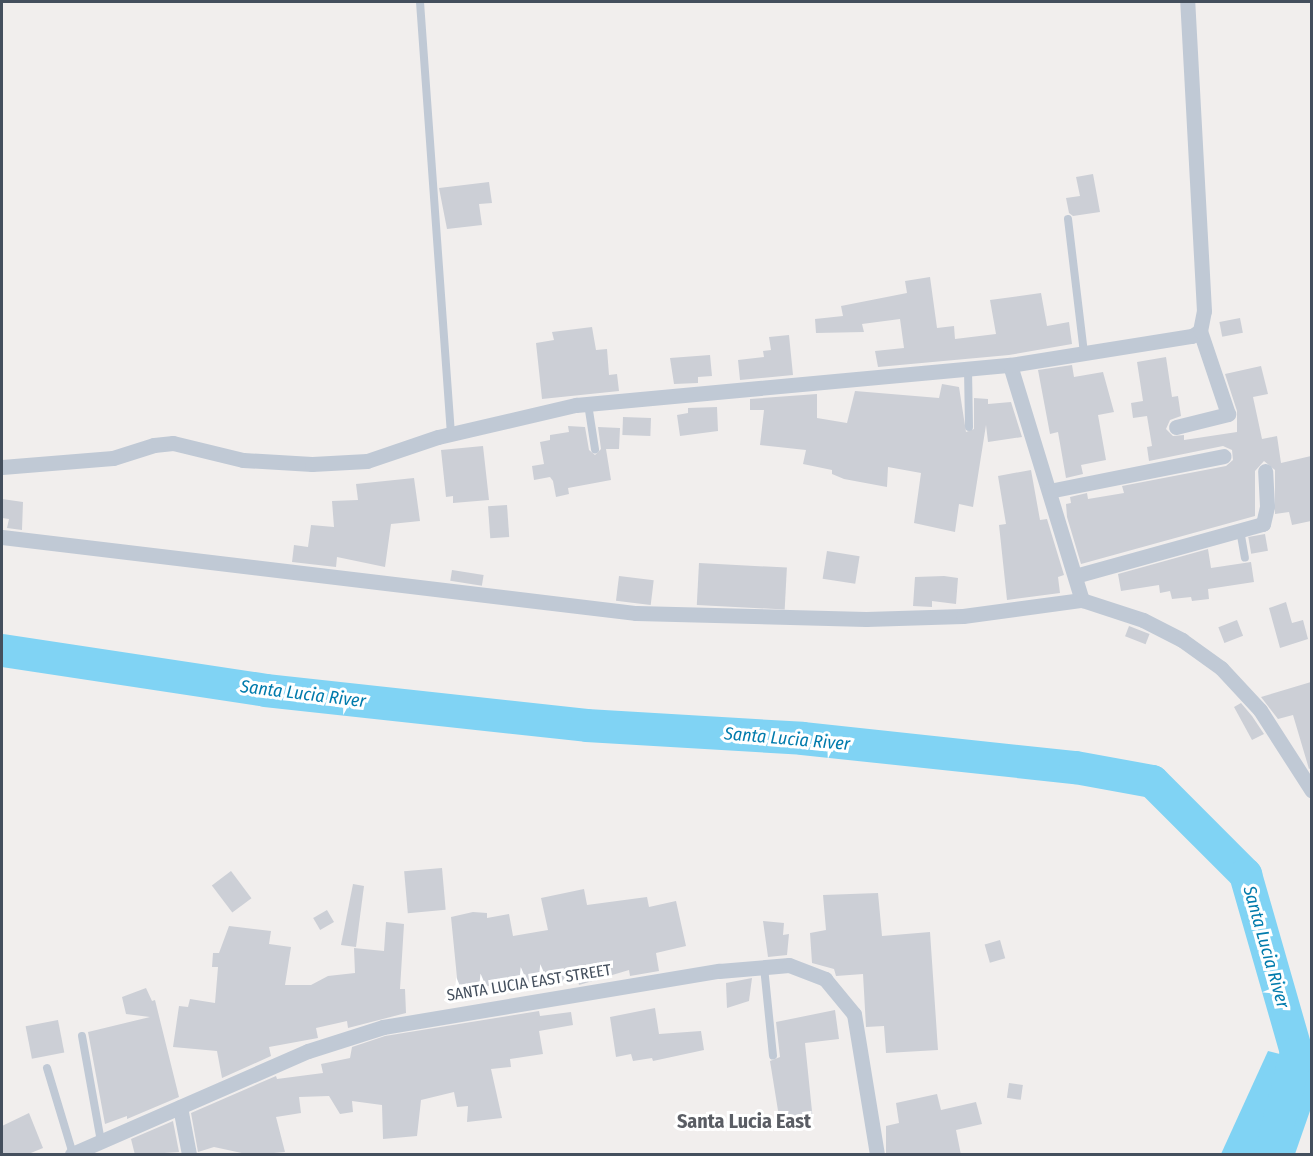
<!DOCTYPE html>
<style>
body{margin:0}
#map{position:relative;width:1313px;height:1156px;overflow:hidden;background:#f1eeed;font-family:"Fira Sans Condensed",sans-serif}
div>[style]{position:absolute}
.water>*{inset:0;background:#80d3f4}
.river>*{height:33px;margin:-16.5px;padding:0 16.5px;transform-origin:16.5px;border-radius:16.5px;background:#80d3f4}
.building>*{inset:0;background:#cccfd6;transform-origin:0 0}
.lane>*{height:8px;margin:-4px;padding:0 4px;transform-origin:4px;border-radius:4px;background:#c0c9d5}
.street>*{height:15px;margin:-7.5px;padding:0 7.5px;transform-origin:7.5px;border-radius:7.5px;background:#c0c9d5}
span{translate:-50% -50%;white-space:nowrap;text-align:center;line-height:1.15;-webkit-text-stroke:6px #fff;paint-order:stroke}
.street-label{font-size:16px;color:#444f5d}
.water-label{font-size:18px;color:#017bac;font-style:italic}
.quarter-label{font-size:20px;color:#5a5d64;font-weight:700}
.frame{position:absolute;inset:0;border:3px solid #444f5d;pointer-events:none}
</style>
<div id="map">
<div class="water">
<div style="clip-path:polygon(1268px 1051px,1311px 1062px,1311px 1108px,1295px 1154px,1221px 1154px)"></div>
</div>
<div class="river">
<div style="left:2px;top:650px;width:266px;rotate:8.6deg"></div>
<div style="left:265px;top:690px;width:323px;rotate:6.2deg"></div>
<div style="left:586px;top:725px;width:216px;rotate:3.4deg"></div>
<div style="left:802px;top:738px;width:275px;rotate:6.1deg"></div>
<div style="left:1075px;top:767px;width:78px;rotate:10.3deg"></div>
<div style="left:1152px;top:781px;width:132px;rotate:45deg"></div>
<div style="left:1245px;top:874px;width:185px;rotate:74deg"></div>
<div style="left:1296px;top:1052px;width:105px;rotate:104.3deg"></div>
</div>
<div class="building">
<div style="clip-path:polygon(1093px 174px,1100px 212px,1073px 216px,1069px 213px,1066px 198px,1080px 196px,1076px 177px)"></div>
<div style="clip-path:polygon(489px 182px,492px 203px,479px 204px,482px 225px,447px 229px,439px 188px)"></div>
<div style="clip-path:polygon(930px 277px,937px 328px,954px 326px,955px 339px,996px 334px,990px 300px,1041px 293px,1047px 326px,1069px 322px,1072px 344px,1009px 355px,878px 367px,875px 351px,904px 348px,900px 319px,862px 324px,864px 332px,816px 333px,815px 319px,843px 316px,841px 306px,907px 293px,905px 281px)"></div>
<div style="left:1240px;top:318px;width:15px;height:21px;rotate:79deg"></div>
<div style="clip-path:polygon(592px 327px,596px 350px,607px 349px,609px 375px,617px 374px,619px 391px,542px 399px,536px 343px,554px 340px,552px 332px)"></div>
<div style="clip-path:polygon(789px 335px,793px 375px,740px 380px,738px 360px,764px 357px,763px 351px,771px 350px,769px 337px)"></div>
<div style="clip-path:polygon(710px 355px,712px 376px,698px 377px,698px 383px,674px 384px,670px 358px)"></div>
<div style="clip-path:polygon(1166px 357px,1172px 397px,1178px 396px,1181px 416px,1170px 420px,1166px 429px,1173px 436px,1184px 435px,1184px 440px,1237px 432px,1237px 411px,1225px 374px,1261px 366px,1268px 394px,1253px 397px,1262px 439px,1277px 436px,1281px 463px,1311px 456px,1311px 521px,1292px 525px,1289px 512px,1275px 514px,1275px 470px,1264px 461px,1255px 471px,1255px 516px,1081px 564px,1067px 517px,1066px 504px,1071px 503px,1070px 497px,1087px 493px,1088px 499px,1124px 493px,1122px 486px,1226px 466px,1233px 460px,1232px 450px,1223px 446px,1149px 461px,1147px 447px,1152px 446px,1147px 416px,1133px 418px,1131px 403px,1143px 401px,1137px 362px)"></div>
<div style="clip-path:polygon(1072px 365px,1074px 377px,1103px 372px,1114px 412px,1098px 415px,1106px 460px,1081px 465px,1083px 474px,1066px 478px,1058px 432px,1050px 434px,1038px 370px)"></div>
<div style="clip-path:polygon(942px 384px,959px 387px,966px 432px,974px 429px,974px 398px,988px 399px,988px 404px,1011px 402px,1022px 437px,988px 442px,986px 425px,973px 507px,959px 504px,955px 532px,914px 523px,921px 473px,888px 467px,887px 487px,844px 479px,832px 474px,832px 470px,803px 464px,806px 450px,760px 445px,764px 410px,750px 410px,750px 399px,817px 394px,817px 418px,847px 423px,855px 391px,939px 398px)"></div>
<div style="clip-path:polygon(717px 407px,718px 431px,680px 436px,677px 415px,688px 413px,688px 408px)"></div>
<div style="left:623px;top:417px;width:28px;height:18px;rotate:2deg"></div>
<div style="clip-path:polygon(568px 426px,585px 427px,589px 450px,595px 455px,601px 449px,598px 427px,620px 428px,619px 449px,606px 449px,611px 480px,568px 488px,569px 494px,556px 497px,553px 481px,550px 477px,534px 480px,532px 466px,544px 464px,540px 442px,550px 440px,550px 435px,569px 432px)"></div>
<div style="clip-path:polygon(483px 446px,489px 500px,453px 503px,453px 496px,446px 497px,441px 450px)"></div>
<div style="clip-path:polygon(1031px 470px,1040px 520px,1047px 519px,1064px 575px,1058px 577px,1060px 593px,1007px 600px,999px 525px,1006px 524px,998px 476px)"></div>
<div style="clip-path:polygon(414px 478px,420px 521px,391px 524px,385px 567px,337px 557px,336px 567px,292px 562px,294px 545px,308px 547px,311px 525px,334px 527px,332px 501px,358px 500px,356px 484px)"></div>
<div style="clip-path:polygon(2px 499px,23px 502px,22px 530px,7px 528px,9px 519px,2px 518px)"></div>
<div style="left:507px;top:505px;width:32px;height:19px;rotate:86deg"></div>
<div style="left:1265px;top:534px;width:17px;height:17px;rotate:80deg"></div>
<div style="clip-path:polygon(1208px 549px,1211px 568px,1251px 562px,1254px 582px,1208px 589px,1209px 599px,1192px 601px,1191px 597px,1172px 599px,1170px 591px,1160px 593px,1159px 585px,1121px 591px,1118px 574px)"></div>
<div style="left:827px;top:551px;width:33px;height:28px;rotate:9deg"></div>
<div style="left:699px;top:563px;width:88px;height:42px;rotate:3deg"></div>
<div style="left:452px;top:570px;width:32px;height:11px;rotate:9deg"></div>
<div style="left:619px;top:576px;width:35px;height:25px;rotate:7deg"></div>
<div style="clip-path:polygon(944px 576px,958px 578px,956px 604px,932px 601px,932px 607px,913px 606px,915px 577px)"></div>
<div style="clip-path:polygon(1286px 602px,1292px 623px,1303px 620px,1308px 639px,1280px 648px,1269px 608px)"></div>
<div style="left:1237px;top:620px;width:17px;height:20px;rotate:69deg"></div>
<div style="left:1129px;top:626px;width:22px;height:11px;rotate:21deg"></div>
<div style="clip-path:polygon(1311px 682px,1311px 768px,1309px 769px,1293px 715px,1278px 719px,1261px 697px)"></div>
<div style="clip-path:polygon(1241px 703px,1252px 716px,1264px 734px,1252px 740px,1234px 707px)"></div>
<div style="left:442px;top:868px;width:42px;height:38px;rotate:85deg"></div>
<div style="left:231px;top:871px;width:34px;height:24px;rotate:53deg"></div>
<div style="clip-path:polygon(353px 884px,364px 886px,356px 947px,341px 945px)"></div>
<div style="clip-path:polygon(584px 889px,587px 905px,647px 897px,649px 907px,676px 901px,686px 946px,656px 953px,659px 971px,630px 976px,629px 970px,579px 985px,578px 979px,541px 986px,540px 982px,458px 988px,451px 917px,473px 912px,487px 913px,487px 918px,509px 914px,513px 936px,548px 930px,541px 898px)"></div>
<div style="clip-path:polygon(878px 893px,882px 936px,930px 932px,938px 1050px,886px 1053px,884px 1026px,866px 1027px,863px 974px,836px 976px,834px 969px,812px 963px,810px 933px,826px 930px,823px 895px)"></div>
<div style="left:327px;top:910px;width:14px;height:16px;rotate:60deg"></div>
<div style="clip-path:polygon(763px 921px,784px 923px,783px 935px,789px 934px,787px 955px,768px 957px)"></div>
<div style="clip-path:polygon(386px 922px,404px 924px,400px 989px,405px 989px,406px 1013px,348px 1028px,347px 1021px,316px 1028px,318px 1038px,269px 1047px,271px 1056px,222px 1078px,217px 1051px,173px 1047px,179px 1006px,188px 1007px,190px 999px,215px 1003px,218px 967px,212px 967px,213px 953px,219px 953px,229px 926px,271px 931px,269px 944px,291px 947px,285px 985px,311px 985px,328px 976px,355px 973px,354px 948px,384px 951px)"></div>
<div style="left:1000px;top:940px;width:19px;height:16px;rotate:74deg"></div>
<div style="clip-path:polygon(752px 978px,749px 1001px,727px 1008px,726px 983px)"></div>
<div style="clip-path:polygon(146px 988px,152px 1001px,155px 1000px,179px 1097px,127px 1119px,127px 1116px,105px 1124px,88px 1032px,150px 1017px,126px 1014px,122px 997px)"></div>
<div style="clip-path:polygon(655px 1008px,659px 1034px,701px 1031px,704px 1050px,653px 1061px,652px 1058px,633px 1061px,631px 1054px,616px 1057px,610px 1017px)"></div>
<div style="clip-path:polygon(835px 1010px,839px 1039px,805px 1043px,813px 1121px,780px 1123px,770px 1061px,780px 1057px,776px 1022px)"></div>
<div style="clip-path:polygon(539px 1011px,540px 1016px,571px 1012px,573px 1025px,539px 1031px,543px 1054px,510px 1059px,511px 1067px,491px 1069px,502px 1118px,467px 1122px,468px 1106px,457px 1107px,454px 1092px,421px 1100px,417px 1136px,383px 1139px,382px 1105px,352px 1101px,353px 1112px,340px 1114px,329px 1096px,299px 1097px,301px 1113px,276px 1117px,285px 1152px,251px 1155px,214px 1147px,198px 1152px,191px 1113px,276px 1076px,277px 1079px,323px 1073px,321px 1064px,350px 1058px,352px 1047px,385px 1036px)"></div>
<div style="left:58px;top:1020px;width:33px;height:33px;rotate:79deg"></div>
<div style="left:1009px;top:1083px;width:14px;height:15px;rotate:8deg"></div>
<div style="clip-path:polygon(937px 1094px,941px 1110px,976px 1102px,982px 1124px,956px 1130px,961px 1155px,886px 1155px,886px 1126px,899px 1123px,896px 1103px)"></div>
<div style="clip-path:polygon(29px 1113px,43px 1148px,26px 1155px,2px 1155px,2px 1126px)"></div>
<div style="clip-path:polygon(173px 1121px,179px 1152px,135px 1155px,131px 1139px)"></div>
</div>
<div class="lane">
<div style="left:420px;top:2px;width:433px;rotate:85.9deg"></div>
<div style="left:1068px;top:219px;width:136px;rotate:83.2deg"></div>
<div style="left:968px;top:369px;width:58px;rotate:89deg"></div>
<div style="left:588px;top:404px;width:46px;rotate:81.2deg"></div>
<div style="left:1240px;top:530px;width:28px;rotate:80deg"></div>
<div style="left:764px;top:967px;width:89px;rotate:84.2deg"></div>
<div style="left:82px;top:1036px;width:108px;rotate:79.8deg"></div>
<div style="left:47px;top:1068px;width:90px;rotate:73.2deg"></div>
</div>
<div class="street">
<div style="left:1010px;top:365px;width:246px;rotate:73deg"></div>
<div style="left:1176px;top:427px;width:54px;rotate:-14deg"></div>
<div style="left:1228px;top:414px;width:88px;rotate:-108.6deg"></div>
<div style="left:2px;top:467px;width:111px;rotate:-4.6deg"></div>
<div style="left:113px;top:458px;width:43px;rotate:-17.6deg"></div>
<div style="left:154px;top:445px;width:19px;rotate:-6deg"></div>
<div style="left:173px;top:443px;width:72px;rotate:13.7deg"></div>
<div style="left:243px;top:460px;width:69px;rotate:3.3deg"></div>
<div style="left:312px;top:464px;width:55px;rotate:-3.1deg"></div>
<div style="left:367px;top:461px;width:75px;rotate:-18.7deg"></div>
<div style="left:438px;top:437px;width:142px;rotate:-13.1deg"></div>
<div style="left:576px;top:405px;width:436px;rotate:-5.3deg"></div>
<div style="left:1010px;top:365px;width:184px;rotate:-9.1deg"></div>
<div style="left:1192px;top:336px;width:9px;rotate:-32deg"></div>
<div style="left:1200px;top:331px;width:20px;rotate:-79deg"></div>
<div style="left:1204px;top:311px;width:309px;rotate:-93.1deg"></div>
<div style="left:1049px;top:491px;width:178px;rotate:-11.3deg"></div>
<div style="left:2px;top:537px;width:639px;rotate:6.84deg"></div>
<div style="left:636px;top:613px;width:230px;rotate:1.5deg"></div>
<div style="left:866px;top:619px;width:97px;rotate:-1.8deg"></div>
<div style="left:963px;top:616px;width:120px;rotate:-7.7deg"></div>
<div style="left:1082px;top:600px;width:64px;rotate:18.2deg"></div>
<div style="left:1143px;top:620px;width:44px;rotate:27.1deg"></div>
<div style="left:1182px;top:640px;width:48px;rotate:35.7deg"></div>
<div style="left:1221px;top:668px;width:57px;rotate:47.1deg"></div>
<div style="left:1260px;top:710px;width:96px;rotate:57.3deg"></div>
<div style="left:1075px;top:576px;width:195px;rotate:-15.5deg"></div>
<div style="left:1263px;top:524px;width:18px;rotate:-77deg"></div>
<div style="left:1267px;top:506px;width:35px;rotate:-93deg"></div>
<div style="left:180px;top:1107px;width:48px;rotate:79.2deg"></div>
<div style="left:72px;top:1154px;width:257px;rotate:-23.6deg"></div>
<div style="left:308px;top:1051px;width:79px;rotate:-17.7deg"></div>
<div style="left:383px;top:1027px;width:341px;rotate:-9.5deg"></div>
<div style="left:719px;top:971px;width:70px;rotate:-4.9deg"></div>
<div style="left:789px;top:965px;width:39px;rotate:21deg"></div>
<div style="left:825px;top:979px;width:45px;rotate:50.4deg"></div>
<div style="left:854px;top:1014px;width:142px;rotate:80.7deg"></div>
</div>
<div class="street-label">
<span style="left:529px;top:983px;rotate:-9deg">SANTA LUCIA EAST STREET</span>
</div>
<div class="water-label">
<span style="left:303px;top:694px;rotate:7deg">Santa Lucia River</span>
<span style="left:787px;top:739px;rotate:5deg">Santa Lucia River</span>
<span style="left:1266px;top:947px;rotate:74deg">Santa Lucia River</span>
</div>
<div class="quarter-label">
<span style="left:744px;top:1121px">Santa Lucia East</span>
</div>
<div class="frame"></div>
</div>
